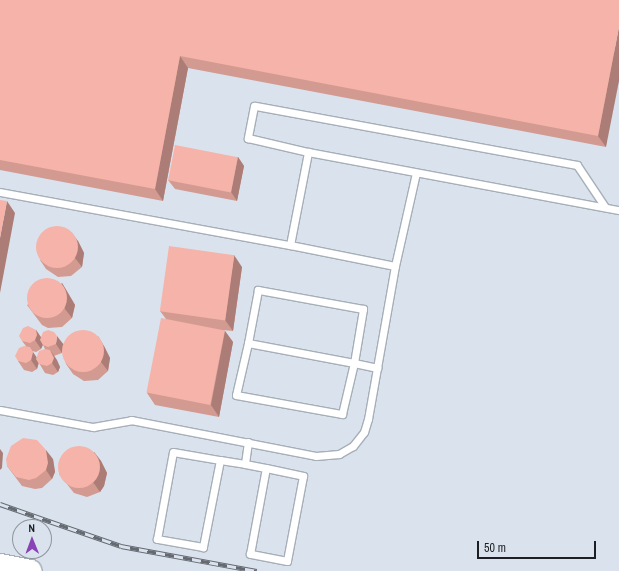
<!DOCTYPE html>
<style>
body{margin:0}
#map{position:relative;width:619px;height:571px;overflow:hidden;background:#dae3ed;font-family:"Archivo Narrow",sans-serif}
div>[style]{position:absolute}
.roads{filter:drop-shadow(1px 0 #a6afb8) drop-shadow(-1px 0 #a6afb8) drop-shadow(0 1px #a6afb8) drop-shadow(0 -1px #a6afb8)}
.lane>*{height:7px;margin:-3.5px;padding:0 3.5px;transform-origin:3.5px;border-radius:3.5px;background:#fff}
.highway>*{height:22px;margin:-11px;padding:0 11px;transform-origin:11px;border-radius:11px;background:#fff}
.rail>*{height:4.5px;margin-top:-2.25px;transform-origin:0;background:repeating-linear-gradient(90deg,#dae3ed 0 9px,#656a71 0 18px);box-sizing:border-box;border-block:1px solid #656a71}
.wall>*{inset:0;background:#d39a91}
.shaded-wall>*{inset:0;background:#ac7d76}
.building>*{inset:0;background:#f5b3a9;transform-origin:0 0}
.round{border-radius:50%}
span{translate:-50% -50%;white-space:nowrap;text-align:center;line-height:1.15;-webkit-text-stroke:4px #dae3ed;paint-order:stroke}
.north{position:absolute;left:12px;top:519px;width:40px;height:40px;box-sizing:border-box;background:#dae3ed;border:1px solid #8e949c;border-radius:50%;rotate:359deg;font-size:11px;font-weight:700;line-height:16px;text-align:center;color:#1b1e22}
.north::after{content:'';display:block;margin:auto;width:14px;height:18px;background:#8a43b7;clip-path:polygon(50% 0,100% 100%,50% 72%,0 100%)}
.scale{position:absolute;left:477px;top:541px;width:119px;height:18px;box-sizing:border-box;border:2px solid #1b1e22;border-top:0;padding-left:5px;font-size:12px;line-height:14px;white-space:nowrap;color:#1b1e22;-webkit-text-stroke:3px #dae3ed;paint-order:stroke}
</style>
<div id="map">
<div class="roads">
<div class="lane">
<div style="left:0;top:192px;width:295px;rotate:10.4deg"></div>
<div style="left:290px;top:245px;width:95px;rotate:-79deg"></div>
<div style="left:605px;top:207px;width:50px;rotate:-123.7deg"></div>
<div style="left:577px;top:165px;width:328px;rotate:-169.6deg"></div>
<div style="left:254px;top:106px;width:33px;rotate:101deg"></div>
<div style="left:248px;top:138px;width:62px;rotate:13.1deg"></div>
<div style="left:308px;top:152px;width:316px;rotate:10.6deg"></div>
<div style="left:290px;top:245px;width:107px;rotate:11.3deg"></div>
<div style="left:248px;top:343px;width:53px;rotate:103deg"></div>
<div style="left:236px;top:395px;width:108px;rotate:10.2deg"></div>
<div style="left:342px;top:414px;width:52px;rotate:-76.8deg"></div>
<div style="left:354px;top:363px;width:55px;rotate:-80.5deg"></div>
<div style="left:363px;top:309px;width:107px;rotate:-169.7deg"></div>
<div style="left:258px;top:290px;width:54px;rotate:100.7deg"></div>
<div style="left:248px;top:343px;width:108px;rotate:10.7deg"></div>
<div style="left:354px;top:363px;width:24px;rotate:12deg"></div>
<div style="left:0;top:410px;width:95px;rotate:10.4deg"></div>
<div style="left:93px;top:427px;width:39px;rotate:-10deg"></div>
<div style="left:131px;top:420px;width:188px;rotate:11deg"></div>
<div style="left:316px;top:456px;width:23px;rotate:-5deg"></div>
<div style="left:339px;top:454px;width:16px;rotate:-30deg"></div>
<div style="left:353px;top:446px;width:18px;rotate:-52deg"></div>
<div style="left:364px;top:432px;width:14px;rotate:-73deg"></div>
<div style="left:368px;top:419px;width:155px;rotate:-80deg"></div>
<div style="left:395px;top:266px;width:95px;rotate:-77.3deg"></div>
<div style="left:248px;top:442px;width:22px;rotate:98deg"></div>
<div style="left:245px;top:464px;width:21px;rotate:11deg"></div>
<div style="left:173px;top:452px;width:48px;rotate:9.7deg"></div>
<div style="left:220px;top:460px;width:89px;rotate:101.1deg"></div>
<div style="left:203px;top:547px;width:47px;rotate:-170.1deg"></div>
<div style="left:157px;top:539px;width:88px;rotate:-79.6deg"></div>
<div style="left:220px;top:460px;width:25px;rotate:9deg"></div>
<div style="left:266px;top:468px;width:38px;rotate:12deg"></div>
<div style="left:303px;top:476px;width:86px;rotate:100.7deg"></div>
<div style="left:287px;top:561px;width:38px;rotate:-169deg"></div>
<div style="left:250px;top:554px;width:87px;rotate:-79.5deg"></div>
</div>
<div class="highway">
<div style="left:0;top:565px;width:31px;rotate:11deg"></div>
</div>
</div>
<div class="rail">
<div style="left:0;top:504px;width:128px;rotate:19.1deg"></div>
<div style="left:121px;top:546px;width:138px;rotate:10.4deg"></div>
</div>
<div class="wall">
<div style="clip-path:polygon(0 0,619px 0,606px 147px,188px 68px,163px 201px,0 170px)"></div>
<div style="clip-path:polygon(238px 157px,244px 166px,237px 201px,175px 189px,168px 180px)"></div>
<div style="clip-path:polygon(78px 241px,84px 253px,82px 267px,71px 276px,58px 277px,46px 269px,40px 260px)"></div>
<div style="clip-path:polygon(242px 267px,233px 331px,222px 330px,225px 331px,233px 342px,219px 417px,155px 405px,147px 393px,166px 319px,160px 311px)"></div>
<div style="clip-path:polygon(62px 283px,68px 293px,75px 305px,72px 318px,62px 327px,48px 328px,42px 325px,27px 305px)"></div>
<div style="clip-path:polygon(evenodd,36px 330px,41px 337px,63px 344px,104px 346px,110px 358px,108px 371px,98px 380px,84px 381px,73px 374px,66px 364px,63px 349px,62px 353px,54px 356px,60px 367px,58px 372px,53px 375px,45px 373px,39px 363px,37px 369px,32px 372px,24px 370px,18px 361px,26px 346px,22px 341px,36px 330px,43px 345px,45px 349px,37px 358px,32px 351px,36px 352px,41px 349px,43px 345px)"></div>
<div style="clip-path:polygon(94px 452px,101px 461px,107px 473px,104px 486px,100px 492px,87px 497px,74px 493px,59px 474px)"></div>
<div style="clip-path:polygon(53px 459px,55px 472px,52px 479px,42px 488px,35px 489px,22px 486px,7px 466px)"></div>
</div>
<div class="shaded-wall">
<div style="clip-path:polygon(619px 27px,619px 81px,606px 147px,598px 136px)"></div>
<div style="clip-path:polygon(180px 56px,188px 68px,163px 201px,155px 189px)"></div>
<div style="clip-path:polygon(238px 157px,244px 166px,237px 201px,231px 192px)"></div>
<div style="clip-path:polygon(7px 201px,15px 213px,0 293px,0 238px)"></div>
<div style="clip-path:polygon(71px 232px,78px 241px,84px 253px,82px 267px,75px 258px)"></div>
<div style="clip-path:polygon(234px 255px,242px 267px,233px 331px,225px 320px)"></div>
<div style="clip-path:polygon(62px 283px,68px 293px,75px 305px,72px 318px,65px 309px)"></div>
<div style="clip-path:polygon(36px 330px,42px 339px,43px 344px,41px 349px,35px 340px)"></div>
<div style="clip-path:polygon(225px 331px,233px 342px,219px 417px,211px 405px)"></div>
<div style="clip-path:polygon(57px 336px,64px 345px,62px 353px,56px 344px)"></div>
<div style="clip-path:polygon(98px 336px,104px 346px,110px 358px,108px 371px,101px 362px)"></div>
<div style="clip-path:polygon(50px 350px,57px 360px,60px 367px,58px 372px,52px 363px)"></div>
<div style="clip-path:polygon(33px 352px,39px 361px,37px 369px,31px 360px)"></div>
<div style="clip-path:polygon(0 449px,3px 453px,2px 468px,0 470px)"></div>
<div style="clip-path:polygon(46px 450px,53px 459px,55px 472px,52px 479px,46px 470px)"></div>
<div style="clip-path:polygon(94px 452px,101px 461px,107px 473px,104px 486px,100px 492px,93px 482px)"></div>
</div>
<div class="building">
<div style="clip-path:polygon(0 0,619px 0,619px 27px,598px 136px,180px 56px,155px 189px,0 160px)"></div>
<div style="left:175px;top:145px;width:64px;height:36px;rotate:11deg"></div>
<div style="clip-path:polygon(0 200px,7px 201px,0 238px)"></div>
<div class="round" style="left:36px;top:226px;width:42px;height:42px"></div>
<div style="left:169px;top:246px;width:66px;height:66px;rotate:8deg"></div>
<div class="round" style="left:27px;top:278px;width:40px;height:40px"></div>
<div style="left:161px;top:318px;width:65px;height:76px;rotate:11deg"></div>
<div style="clip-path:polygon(28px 326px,36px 330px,37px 335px,35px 340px,30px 343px,22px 341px,19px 336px,23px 328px)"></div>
<div style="clip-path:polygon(48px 330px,54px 332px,57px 336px,56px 344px,48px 347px,43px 345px,40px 340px,43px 332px)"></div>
<div class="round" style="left:62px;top:330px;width:42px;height:42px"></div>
<div style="clip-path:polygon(24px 346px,30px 347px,33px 352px,31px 360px,26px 363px,18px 361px,15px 356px,19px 348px)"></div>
<div style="clip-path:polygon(45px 349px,50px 350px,54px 358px,52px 363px,47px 366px,39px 364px,36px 359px,39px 351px)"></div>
<div style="clip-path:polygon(23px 438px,37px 440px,46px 450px,48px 463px,46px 470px,36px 478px,29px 480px,16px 477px,7px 466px,6px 459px,11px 446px)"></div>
<div class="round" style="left:58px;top:446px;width:42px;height:42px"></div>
</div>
<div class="north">N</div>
<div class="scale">50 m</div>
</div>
